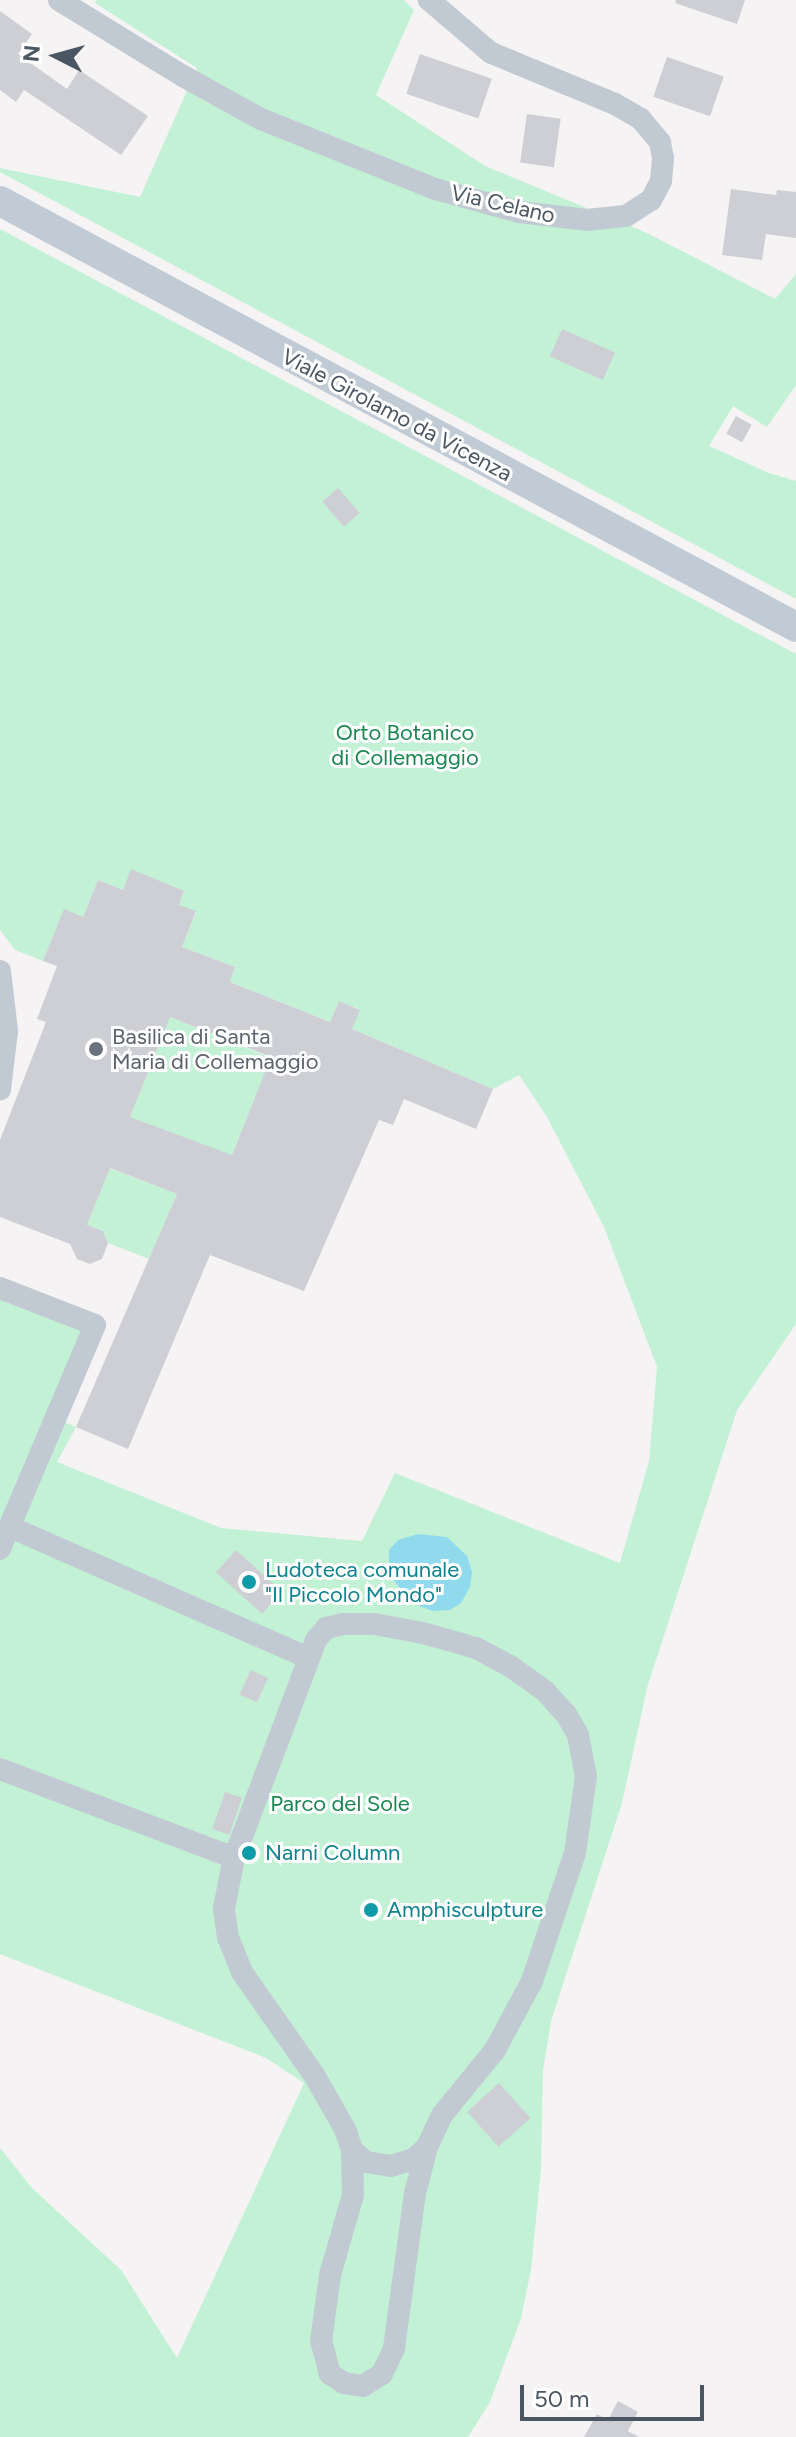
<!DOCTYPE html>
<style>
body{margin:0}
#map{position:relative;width:796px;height:2437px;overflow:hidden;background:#f5f3f3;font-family:Figtree,sans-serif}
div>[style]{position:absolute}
.green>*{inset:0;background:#c3f1d5;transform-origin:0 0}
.water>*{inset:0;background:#90daee}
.building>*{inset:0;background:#cdcfd5;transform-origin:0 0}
.street>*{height:22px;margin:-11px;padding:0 11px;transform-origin:11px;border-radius:11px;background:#c1cad2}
.secondary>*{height:30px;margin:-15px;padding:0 15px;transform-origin:15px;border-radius:15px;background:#c1cbd6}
.dots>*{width:22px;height:22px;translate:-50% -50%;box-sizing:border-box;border:4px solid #fff;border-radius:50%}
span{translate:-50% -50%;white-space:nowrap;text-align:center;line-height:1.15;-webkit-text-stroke:6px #fff;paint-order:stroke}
.street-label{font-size:22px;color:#4a5661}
.park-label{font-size:22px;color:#17864f}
.worship-label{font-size:22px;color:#5b616d}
.left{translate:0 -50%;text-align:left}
.culture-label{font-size:22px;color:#0d838f}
.north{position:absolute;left:16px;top:16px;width:80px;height:80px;-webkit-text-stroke:6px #fff;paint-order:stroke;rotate:276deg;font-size:22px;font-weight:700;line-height:32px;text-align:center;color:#4a5661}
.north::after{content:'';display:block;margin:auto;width:28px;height:36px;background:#4a5661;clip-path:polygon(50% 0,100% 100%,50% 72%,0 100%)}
.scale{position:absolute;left:520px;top:2385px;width:184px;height:36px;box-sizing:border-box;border:4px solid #4a5661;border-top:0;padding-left:10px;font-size:24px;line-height:28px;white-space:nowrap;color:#4a5661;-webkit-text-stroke:6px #fff;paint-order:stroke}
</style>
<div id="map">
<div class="green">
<div style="clip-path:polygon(97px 0,404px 0,414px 10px,376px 95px,485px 166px,647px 233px,775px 299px,796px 274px,796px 385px,767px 427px,733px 406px,709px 446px,769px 473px,796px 481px,796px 599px,0 172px,0 168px,140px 197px,197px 68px,95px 3px)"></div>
<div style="clip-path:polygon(0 229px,796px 654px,796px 1324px,737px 1410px,647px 1688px,622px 1803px,551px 2021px,543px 2070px,541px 2169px,531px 2270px,521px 2318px,490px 2402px,468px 2437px,0 2437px,0 2148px,32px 2188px,121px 2270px,177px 2358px,304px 2083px,266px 2058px,0 1954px,0 1559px,59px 1420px,76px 1427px,57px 1462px,221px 1528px,362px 1541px,395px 1473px,620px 1563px,649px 1461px,657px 1367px,604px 1227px,547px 1117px,519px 1075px,493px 1089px,352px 1029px,359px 1009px,339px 1002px,330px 1022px,230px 982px,235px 967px,182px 947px,196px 912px,179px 905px,184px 891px,132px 870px,123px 890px,98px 880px,83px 917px,64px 910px,43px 961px,15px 950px,0 930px)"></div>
<div style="left:170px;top:1017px;width:109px;height:108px;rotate:22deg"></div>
<div style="clip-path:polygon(109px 1168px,177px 1194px,149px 1259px,108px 1243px,103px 1231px,87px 1225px)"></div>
<div style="clip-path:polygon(0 1293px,89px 1328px,0 1538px)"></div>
</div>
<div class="water">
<div style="clip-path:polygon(418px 1534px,447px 1537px,467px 1556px,472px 1572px,470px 1587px,461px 1603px,450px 1610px,433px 1611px,414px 1604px,389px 1575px,389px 1550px,398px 1540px)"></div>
</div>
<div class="building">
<div style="clip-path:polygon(676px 0,745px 0,737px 24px,675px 3px)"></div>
<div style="clip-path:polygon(0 11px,32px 34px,18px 54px,67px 89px,79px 70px,148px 116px,121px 155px,24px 90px,16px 102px,0 90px)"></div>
<div style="left:420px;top:54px;width:76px;height:42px;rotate:19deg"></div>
<div style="left:667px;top:57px;width:60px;height:42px;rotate:19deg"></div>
<div style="left:527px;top:114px;width:34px;height:49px;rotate:8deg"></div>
<div style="clip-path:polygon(731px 189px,776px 195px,777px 190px,796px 192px,796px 238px,766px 234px,762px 260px,722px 255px)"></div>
<div style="left:562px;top:329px;width:58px;height:30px;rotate:24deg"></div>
<div style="left:736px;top:416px;width:18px;height:20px;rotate:29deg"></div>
<div style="left:338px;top:488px;width:33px;height:21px;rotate:49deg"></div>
<div style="clip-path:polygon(evenodd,131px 869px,184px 891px,179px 905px,196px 911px,182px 947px,235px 967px,230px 982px,330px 1022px,339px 1001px,360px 1010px,352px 1029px,493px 1089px,476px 1129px,404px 1099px,393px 1125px,379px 1120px,304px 1291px,210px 1255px,128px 1449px,76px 1427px,177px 1194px,110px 1168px,87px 1225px,103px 1231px,108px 1243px,102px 1259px,90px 1264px,77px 1259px,70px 1244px,0 1217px,0 1140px,46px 1022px,37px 1019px,57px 966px,43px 961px,64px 909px,83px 917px,98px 880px,123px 890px,131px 869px,170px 1017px,271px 1057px,232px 1155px,130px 1117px,170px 1017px)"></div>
<div style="left:236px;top:1550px;width:62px;height:30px;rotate:42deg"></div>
<div style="left:251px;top:1670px;width:19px;height:27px;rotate:25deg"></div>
<div style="left:225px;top:1792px;width:18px;height:39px;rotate:19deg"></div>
<div style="left:499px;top:2083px;width:47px;height:43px;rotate:48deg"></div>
<div style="clip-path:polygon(618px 2401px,638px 2412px,628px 2431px,639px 2437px,584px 2437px,597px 2414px,608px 2420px)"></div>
</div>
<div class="street">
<div style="left:59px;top:0;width:145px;rotate:31.5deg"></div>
<div style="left:183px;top:76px;width:89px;rotate:28.9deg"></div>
<div style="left:261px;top:119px;width:188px;rotate:21.9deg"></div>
<div style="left:435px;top:189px;width:87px;rotate:15.3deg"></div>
<div style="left:519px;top:212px;width:68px;rotate:6.7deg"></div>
<div style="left:587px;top:220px;width:39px;rotate:-6deg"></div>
<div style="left:626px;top:216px;width:30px;rotate:-33deg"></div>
<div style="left:651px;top:200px;width:21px;rotate:-62deg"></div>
<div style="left:661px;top:181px;width:23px;rotate:-85deg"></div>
<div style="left:663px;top:158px;width:16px;rotate:-101deg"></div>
<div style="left:660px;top:142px;width:30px;rotate:-130deg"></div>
<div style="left:641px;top:119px;width:30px;rotate:-150deg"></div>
<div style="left:615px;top:104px;width:134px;rotate:-157.6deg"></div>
<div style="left:491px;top:53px;width:82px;rotate:-139.5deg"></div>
<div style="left:0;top:971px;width:60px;rotate:83.3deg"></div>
<div style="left:7px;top:1031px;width:59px;rotate:96.8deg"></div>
<div style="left:0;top:1288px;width:102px;rotate:21.3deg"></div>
<div style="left:95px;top:1325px;width:243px;rotate:113deg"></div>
<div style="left:10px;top:1527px;width:326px;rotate:23.7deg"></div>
<div style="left:343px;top:1624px;width:31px"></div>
<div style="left:374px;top:1624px;width:50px;rotate:10.4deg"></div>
<div style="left:423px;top:1633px;width:55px;rotate:15.8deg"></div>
<div style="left:476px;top:1648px;width:38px;rotate:28deg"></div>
<div style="left:510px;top:1666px;width:43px;rotate:35.5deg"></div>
<div style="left:545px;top:1691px;width:31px;rotate:48deg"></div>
<div style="left:566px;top:1714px;width:24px;rotate:60deg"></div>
<div style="left:578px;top:1735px;width:42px;rotate:79deg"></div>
<div style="left:586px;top:1776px;width:78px;rotate:98.1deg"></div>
<div style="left:575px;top:1853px;width:135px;rotate:108.6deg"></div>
<div style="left:532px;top:1981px;width:78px;rotate:118.2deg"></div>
<div style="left:495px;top:2050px;width:84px;rotate:129.2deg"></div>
<div style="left:442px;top:2115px;width:35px;rotate:115deg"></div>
<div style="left:427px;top:2147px;width:48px;rotate:104.6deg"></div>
<div style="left:415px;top:2193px;width:157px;rotate:97.7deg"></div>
<div style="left:394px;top:2349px;width:28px;rotate:116deg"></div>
<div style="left:382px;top:2374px;width:22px;rotate:148deg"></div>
<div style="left:363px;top:2386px;width:19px;rotate:-171deg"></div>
<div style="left:344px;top:2383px;width:17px;rotate:-147deg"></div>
<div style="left:330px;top:2374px;width:34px;rotate:-105deg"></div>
<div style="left:321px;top:2341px;width:67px;rotate:-82.2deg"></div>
<div style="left:330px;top:2275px;width:83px;rotate:-74deg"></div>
<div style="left:353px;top:2195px;width:45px;rotate:-91.3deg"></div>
<div style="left:352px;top:2150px;width:20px;rotate:-108deg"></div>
<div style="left:346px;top:2131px;width:64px;rotate:-119.7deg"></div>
<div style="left:314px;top:2075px;width:126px;rotate:-125deg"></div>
<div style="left:242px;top:1972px;width:37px;rotate:-112deg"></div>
<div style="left:228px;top:1938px;width:30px;rotate:-98deg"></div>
<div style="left:224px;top:1908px;width:51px;rotate:-78.7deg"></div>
<div style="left:234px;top:1858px;width:233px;rotate:-69.4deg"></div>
<div style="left:316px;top:1640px;width:16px;rotate:-50deg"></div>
<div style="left:326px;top:1628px;width:17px;rotate:-13deg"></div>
<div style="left:0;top:1769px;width:250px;rotate:20.8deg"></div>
<div style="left:352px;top:2150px;width:18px;rotate:41deg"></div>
<div style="left:366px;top:2162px;width:25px;rotate:9deg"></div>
<div style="left:391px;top:2166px;width:24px;rotate:-17deg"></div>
<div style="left:414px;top:2159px;width:18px;rotate:-43deg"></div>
</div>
<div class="secondary">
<div style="left:0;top:201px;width:903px;rotate:28.15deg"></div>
</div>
<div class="dots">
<div style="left:96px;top:1049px;background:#6b7280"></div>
<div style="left:249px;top:1582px;background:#0f9aa8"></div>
<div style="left:249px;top:1853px;background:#0f9aa8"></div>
<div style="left:371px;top:1910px;background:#0f9aa8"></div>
</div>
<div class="street-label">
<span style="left:503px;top:204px;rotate:13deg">Via Celano</span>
<span style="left:397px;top:415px;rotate:28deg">Viale Girolamo da Vicenza</span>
</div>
<div class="park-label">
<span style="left:405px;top:745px">Orto Botanico<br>di Collemaggio</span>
<span style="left:340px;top:1804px">Parco del Sole</span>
</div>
<div class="worship-label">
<span class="left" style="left:112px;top:1049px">Basilica di Santa<br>Maria di Collemaggio</span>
</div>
<div class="culture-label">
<span class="left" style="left:265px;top:1582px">Ludoteca comunale<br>"Il Piccolo Mondo"</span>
<span class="left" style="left:265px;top:1853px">Narni Column</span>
<span class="left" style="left:387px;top:1910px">Amphisculpture</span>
</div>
<div class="north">N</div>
<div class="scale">50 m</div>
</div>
